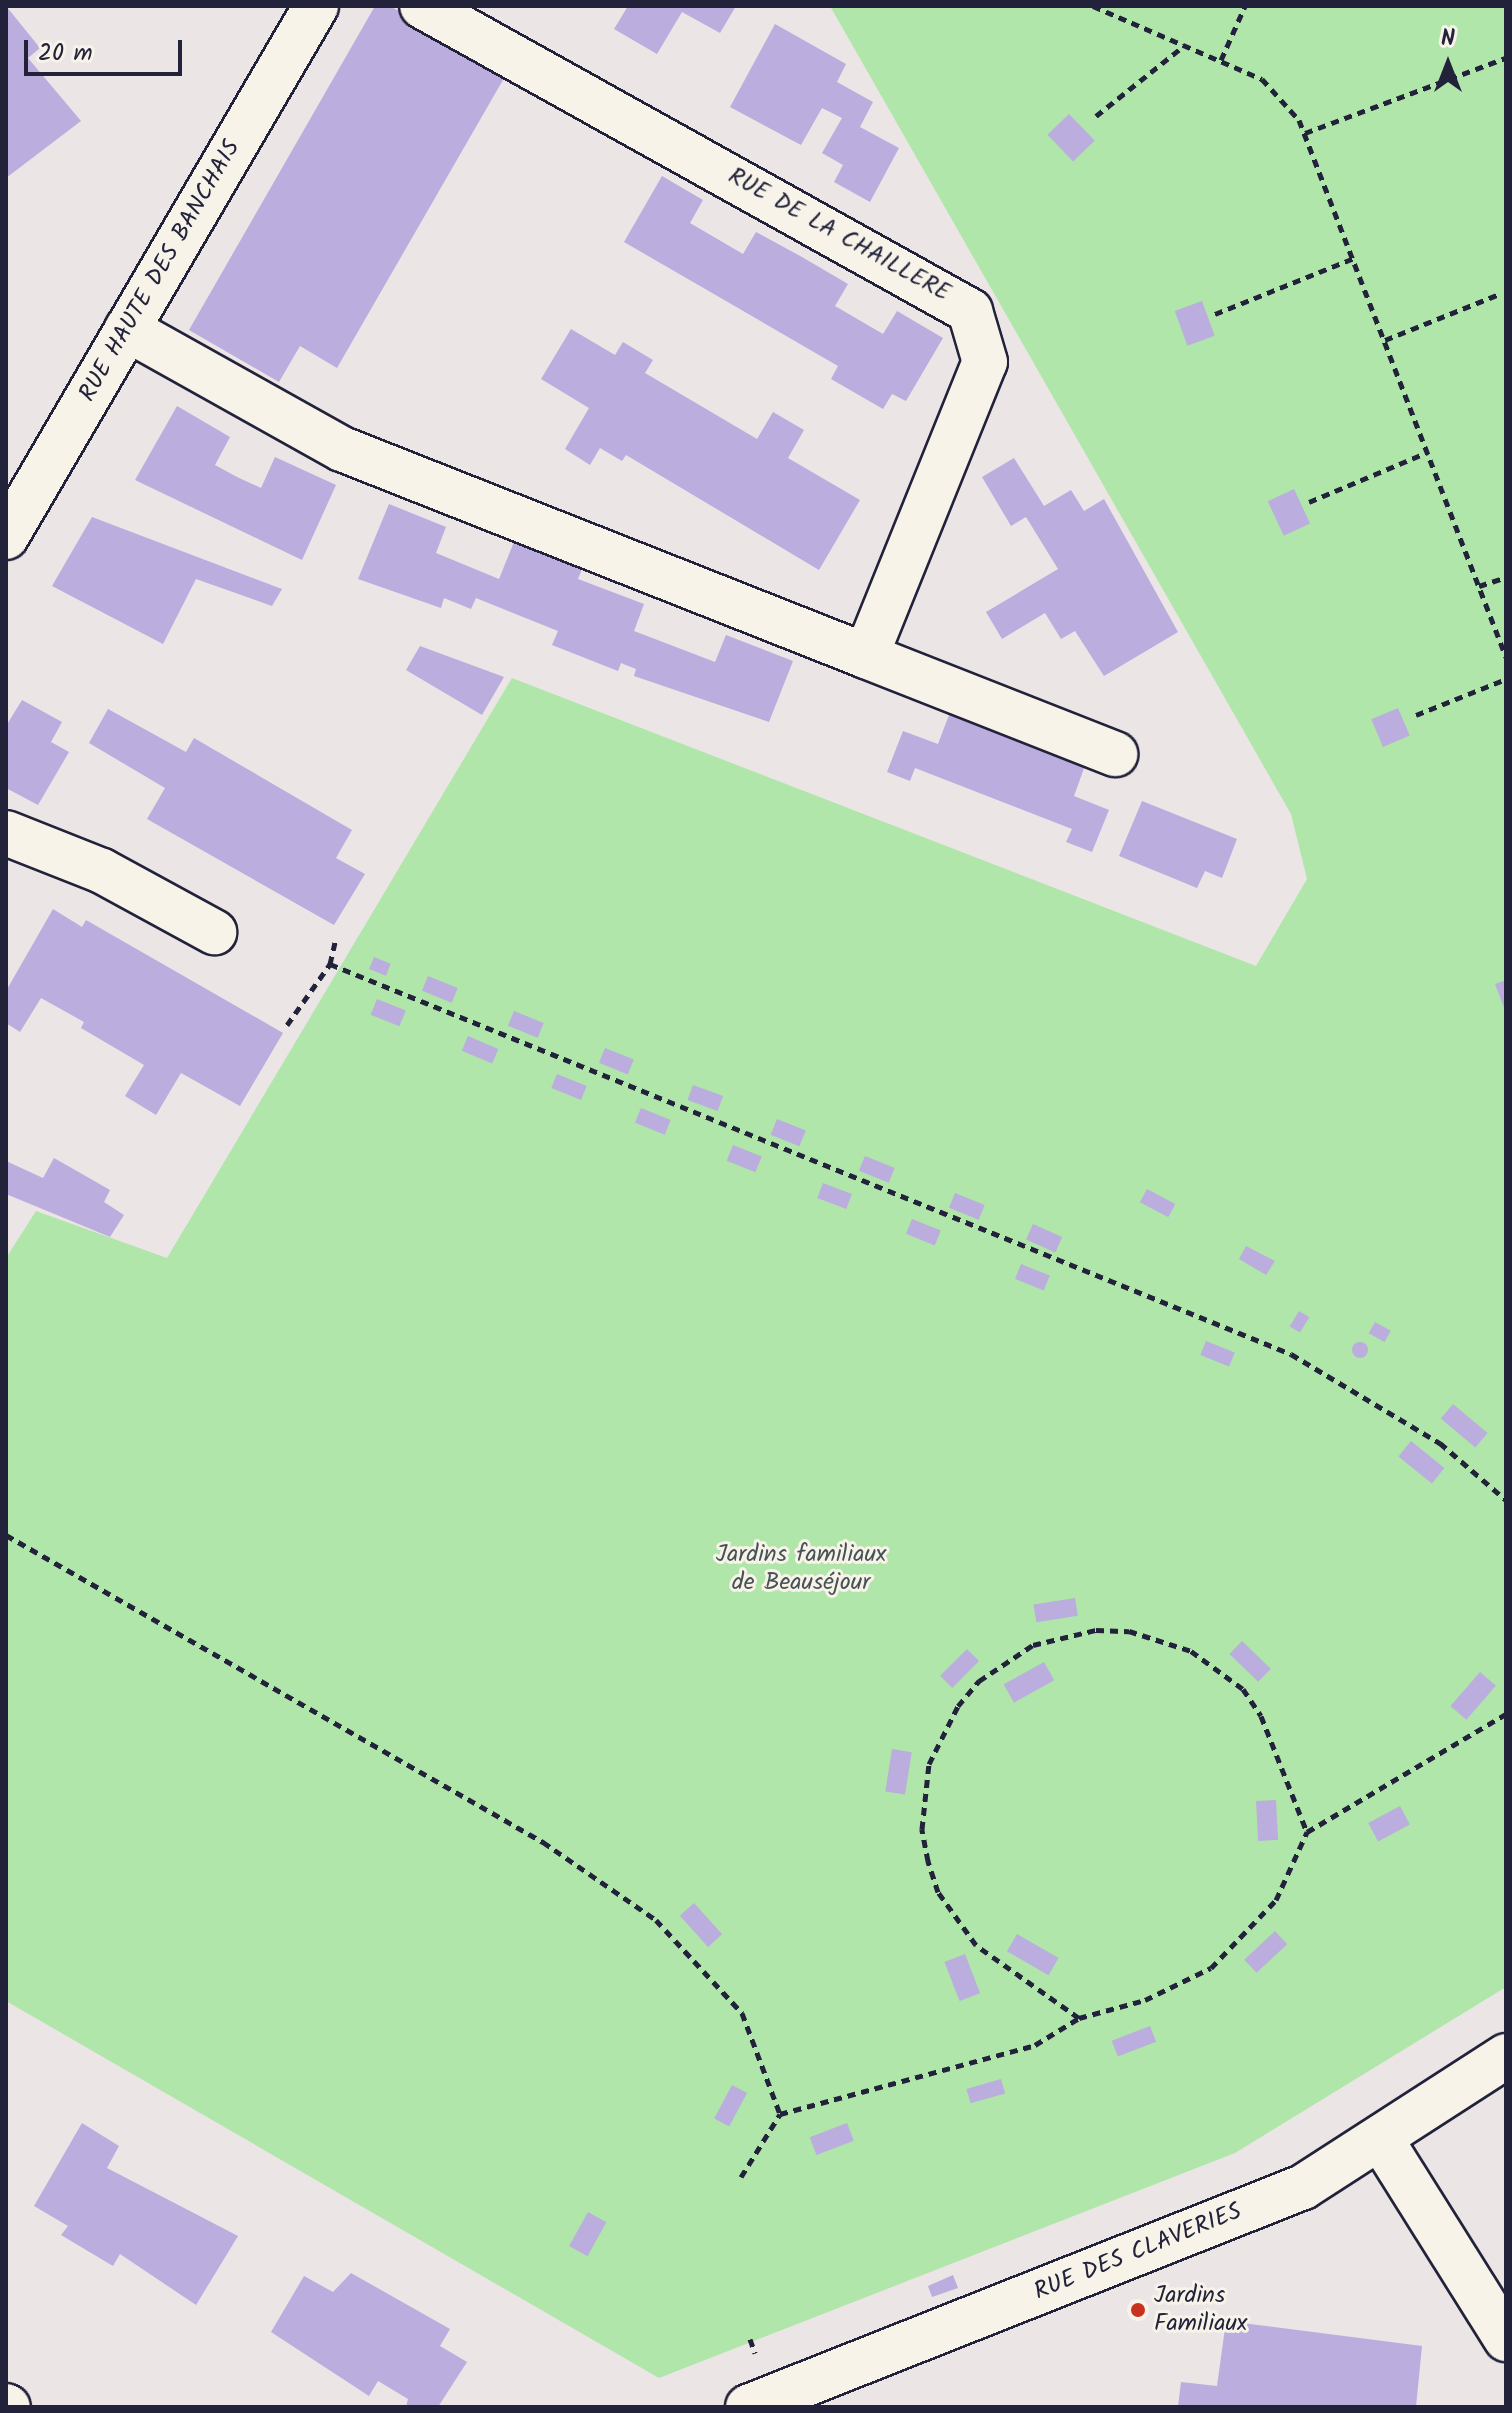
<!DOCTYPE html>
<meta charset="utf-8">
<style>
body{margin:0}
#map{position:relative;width:1512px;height:2413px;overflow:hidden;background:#ebe5e6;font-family:Kalam,sans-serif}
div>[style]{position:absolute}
.green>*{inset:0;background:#b0e6a9}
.building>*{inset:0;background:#bbadde;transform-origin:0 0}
.round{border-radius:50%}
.path>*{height:5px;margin-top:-2.5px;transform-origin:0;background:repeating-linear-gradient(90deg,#22223b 0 8px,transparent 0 14px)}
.roads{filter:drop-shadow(2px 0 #22223b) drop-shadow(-2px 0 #22223b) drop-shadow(0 2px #22223b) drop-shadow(0 -2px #22223b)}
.minor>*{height:44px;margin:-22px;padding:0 22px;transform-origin:22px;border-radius:22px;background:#f7f3e8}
.tertiary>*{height:44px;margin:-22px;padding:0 22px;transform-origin:22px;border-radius:22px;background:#f7f3e8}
.dots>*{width:22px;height:22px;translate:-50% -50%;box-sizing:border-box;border:4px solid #f7f3e8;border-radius:50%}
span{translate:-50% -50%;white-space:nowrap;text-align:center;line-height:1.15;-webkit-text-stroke:6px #f7f3e8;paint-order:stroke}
.street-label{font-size:24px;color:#22223b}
.park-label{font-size:24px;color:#465356}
.poi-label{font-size:24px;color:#22223b}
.left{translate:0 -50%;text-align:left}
.frame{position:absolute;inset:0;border:8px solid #22223b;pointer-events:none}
.north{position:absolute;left:1408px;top:24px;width:80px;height:80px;-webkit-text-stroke:6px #f7f3e8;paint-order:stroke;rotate:0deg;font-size:22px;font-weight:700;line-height:32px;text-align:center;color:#22223b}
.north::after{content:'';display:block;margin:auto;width:28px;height:36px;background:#22223b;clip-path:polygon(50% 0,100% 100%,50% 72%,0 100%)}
.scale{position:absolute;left:24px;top:40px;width:158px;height:36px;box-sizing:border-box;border:4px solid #22223b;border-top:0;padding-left:10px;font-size:24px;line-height:28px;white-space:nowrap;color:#22223b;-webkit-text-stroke:6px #f7f3e8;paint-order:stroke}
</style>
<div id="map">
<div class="green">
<div style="clip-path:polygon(830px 6px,1506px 6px,1506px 1987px,1235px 2153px,659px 2378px,6px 2001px,6px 1258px,36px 1211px,167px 1258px,512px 678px,1256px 966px,1307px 879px,1291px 814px)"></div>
</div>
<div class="building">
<div style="clip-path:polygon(6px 6px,40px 48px,28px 58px,81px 121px,6px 178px)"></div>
<div style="clip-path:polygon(375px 6px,390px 6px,507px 73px,337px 368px,300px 346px,279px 382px,189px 330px)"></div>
<div style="clip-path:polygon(628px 6px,736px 6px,720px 33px,682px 12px,657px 54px,614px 29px)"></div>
<div style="clip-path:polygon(775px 24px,846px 64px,837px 82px,873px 102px,860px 127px,899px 148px,870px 202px,834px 182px,843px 165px,822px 153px,842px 118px,822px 108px,801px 145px,730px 107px)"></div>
<div style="left:1069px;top:114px;width:37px;height:30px;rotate:46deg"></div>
<div style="clip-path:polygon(662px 176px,703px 200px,690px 223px,743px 254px,756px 232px,802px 257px,848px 284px,835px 306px,883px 334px,897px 311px,943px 338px,906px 401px,892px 394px,883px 409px,831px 379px,838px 366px,624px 242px)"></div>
<div style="left:1202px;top:301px;width:37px;height:29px;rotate:70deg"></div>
<div style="clip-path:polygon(571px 329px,615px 355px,623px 342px,653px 360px,645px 373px,757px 439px,773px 412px,804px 430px,788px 458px,860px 500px,819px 570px,626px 455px,622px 461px,600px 448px,590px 465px,565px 449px,589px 408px,541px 379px)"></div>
<div style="clip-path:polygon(177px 406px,230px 437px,215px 465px,237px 477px,261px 488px,275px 457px,336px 485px,302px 560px,135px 480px)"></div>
<div style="clip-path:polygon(1014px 458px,1044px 506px,1071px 490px,1084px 511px,1104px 499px,1178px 632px,1104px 676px,1075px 631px,1061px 639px,1045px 613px,1002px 639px,986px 612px,1058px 569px,1026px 517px,1011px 526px,982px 477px)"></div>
<div style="left:1294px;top:489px;width:38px;height:29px;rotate:65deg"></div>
<div style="clip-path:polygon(389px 504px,446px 527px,436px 553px,499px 579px,516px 537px,584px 564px,578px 579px,644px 604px,634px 631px,715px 662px,726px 635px,793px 661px,769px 722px,634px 676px,636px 669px,621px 663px,618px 671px,552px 645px,558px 631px,476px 598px,471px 609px,444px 598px,441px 608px,358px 579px)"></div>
<div style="clip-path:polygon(92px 517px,282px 589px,272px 606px,196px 579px,163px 644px,52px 586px)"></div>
<div style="clip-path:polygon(420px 646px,504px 677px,482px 715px,406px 670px)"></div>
<div style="clip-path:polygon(22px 700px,62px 722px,51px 742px,69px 752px,38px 805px,6px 788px,6px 726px)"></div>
<div style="clip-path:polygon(952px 707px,1087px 760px,1074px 796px,1109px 810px,1092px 852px,1066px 842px,1072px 829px,915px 768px,910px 781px,887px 772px,903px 731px,938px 744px)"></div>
<div style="left:1398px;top:708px;width:30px;height:29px;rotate:67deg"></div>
<div style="clip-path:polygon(108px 709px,186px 752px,194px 738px,352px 830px,336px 858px,365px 874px,334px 925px,147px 819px,165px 788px,89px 743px)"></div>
<div style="clip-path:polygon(1142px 801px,1237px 839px,1222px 878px,1205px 871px,1197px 888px,1119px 856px)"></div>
<div style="clip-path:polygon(53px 909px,82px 927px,86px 920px,283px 1033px,240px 1106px,181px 1073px,156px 1115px,125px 1096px,144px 1065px,81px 1028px,84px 1022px,41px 998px,20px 1032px,6px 1023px,6px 991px)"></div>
<div style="left:374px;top:957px;width:18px;height:13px;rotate:22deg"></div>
<div style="left:428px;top:976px;width:32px;height:16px;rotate:22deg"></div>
<div style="clip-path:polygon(1506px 980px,1506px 1013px,1495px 984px)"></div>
<div style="left:377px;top:999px;width:31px;height:17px;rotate:22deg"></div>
<div style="left:514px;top:1011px;width:32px;height:16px;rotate:22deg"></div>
<div style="left:468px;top:1036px;width:33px;height:16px;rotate:23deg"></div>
<div style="left:605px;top:1048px;width:31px;height:16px;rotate:22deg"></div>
<div style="left:557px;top:1074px;width:32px;height:15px;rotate:22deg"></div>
<div style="left:693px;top:1085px;width:32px;height:16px;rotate:20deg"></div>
<div style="left:641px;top:1108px;width:32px;height:16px;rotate:22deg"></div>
<div style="left:777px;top:1119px;width:31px;height:17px;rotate:22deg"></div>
<div style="left:733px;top:1145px;width:31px;height:17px;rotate:22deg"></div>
<div style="left:865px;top:1156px;width:32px;height:16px;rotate:22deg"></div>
<div style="clip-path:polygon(54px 1158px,110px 1190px,104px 1202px,124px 1215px,110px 1237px,6px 1194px,6px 1161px,43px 1178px)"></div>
<div style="left:823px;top:1183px;width:31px;height:16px;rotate:21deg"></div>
<div style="left:1147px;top:1189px;width:32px;height:15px;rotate:28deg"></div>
<div style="left:955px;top:1193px;width:32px;height:16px;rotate:22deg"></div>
<div style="left:912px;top:1219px;width:31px;height:16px;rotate:22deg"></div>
<div style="left:1033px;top:1224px;width:32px;height:17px;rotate:24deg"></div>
<div style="clip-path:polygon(1246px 1246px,1275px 1261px,1266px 1275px,1239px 1259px)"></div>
<div style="left:1021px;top:1264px;width:31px;height:16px;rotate:22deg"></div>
<div style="left:1299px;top:1311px;width:12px;height:18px;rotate:31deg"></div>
<div style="left:1375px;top:1322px;width:18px;height:13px;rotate:29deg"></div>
<div style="left:1206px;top:1341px;width:31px;height:15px;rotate:22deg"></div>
<div class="round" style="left:1352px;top:1342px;width:16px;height:16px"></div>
<div style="left:1453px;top:1404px;width:45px;height:19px;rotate:40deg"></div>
<div style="left:1411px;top:1441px;width:43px;height:20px;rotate:39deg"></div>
<div style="left:1075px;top:1598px;width:18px;height:42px;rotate:81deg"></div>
<div style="left:1242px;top:1641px;width:40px;height:18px;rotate:44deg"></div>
<div style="left:967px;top:1649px;width:17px;height:38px;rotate:45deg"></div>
<div style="left:1044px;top:1662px;width:21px;height:46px;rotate:61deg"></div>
<div style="left:1480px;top:1672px;width:21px;height:45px;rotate:41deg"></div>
<div style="left:892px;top:1749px;width:20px;height:43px;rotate:9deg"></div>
<div style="left:1276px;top:1800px;width:40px;height:20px;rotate:87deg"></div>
<div style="left:1400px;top:1806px;width:21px;height:36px;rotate:62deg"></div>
<div style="left:694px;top:1903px;width:42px;height:19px;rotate:48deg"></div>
<div style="left:1275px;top:1931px;width:18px;height:42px;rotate:47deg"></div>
<div style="left:1017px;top:1934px;width:48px;height:20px;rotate:30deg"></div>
<div style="left:965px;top:1954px;width:42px;height:22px;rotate:69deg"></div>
<div style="left:1150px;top:2026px;width:17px;height:41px;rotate:69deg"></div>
<div style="left:1001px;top:2079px;width:15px;height:36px;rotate:74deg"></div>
<div style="left:732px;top:2085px;width:17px;height:38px;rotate:28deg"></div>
<div style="clip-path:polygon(82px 2123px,119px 2146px,107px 2168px,238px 2236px,196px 2305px,120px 2254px,113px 2266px,61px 2235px,68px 2226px,34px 2206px)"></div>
<div style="left:847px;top:2123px;width:19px;height:40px;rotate:69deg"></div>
<div style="left:588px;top:2212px;width:21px;height:39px;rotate:29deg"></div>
<div style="clip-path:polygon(351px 2273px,450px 2329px,440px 2346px,467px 2362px,438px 2407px,406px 2407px,408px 2399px,378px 2381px,369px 2396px,271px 2332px,304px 2276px,333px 2292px)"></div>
<div style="clip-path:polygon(953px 2275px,958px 2288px,932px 2297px,928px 2286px)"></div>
<div style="clip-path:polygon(1226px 2321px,1422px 2346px,1416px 2407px,1178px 2407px,1181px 2382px,1217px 2386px)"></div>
</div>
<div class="path">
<div style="left:1093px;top:6px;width:184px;rotate:23.4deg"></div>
<div style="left:1262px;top:79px;width:55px;rotate:47.9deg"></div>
<div style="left:1299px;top:120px;width:576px;rotate:68.92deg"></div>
<div style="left:1221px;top:60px;width:59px;rotate:-66deg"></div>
<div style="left:1096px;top:116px;width:114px;rotate:-38.6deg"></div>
<div style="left:1305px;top:133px;width:215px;rotate:-20.5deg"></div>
<div style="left:1215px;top:314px;width:150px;rotate:-21.9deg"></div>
<div style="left:1385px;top:340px;width:121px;rotate:-21.9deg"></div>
<div style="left:1309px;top:502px;width:129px;rotate:-22.8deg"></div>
<div style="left:1479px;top:586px;width:28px;rotate:-18deg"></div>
<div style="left:1416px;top:715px;width:97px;rotate:-21.8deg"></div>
<div style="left:330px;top:964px;width:1037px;rotate:22.09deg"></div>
<div style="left:1291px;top:1354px;width:174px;rotate:30.9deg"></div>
<div style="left:1440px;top:1443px;width:87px;rotate:40.8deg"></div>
<div style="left:287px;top:1025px;width:75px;rotate:-54.8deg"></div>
<div style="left:330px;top:964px;width:26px;rotate:-77deg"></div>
<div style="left:6px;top:1535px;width:619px;rotate:29.76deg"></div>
<div style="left:543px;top:1842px;width:137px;rotate:34.6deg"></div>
<div style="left:656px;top:1920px;width:127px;rotate:47.2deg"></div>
<div style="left:742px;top:2013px;width:108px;rotate:69.4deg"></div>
<div style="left:1079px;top:2018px;width:126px;rotate:-144.7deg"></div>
<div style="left:976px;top:1945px;width:65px;rotate:-125.6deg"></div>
<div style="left:938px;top:1892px;width:33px;rotate:-108deg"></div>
<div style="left:928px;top:1861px;width:33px;rotate:-101deg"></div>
<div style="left:922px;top:1829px;width:65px;rotate:-83.9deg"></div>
<div style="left:929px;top:1764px;width:65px;rotate:-63.4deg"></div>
<div style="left:958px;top:1706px;width:33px;rotate:-50deg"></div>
<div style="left:979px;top:1681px;width:65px;rotate:-33.7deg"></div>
<div style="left:1033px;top:1645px;width:65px;rotate:-13.4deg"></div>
<div style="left:1096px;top:1630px;width:33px;rotate:2deg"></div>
<div style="left:1129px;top:1631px;width:65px;rotate:17.9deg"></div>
<div style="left:1191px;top:1651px;width:64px;rotate:36.2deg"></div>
<div style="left:1243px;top:1689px;width:32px;rotate:56deg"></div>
<div style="left:1261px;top:1716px;width:125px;rotate:68.4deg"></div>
<div style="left:741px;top:2177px;width:74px;rotate:-58.2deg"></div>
<div style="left:780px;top:2114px;width:264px;rotate:-15.1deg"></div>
<div style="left:1035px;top:2045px;width:52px;rotate:-31.5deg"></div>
<div style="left:1079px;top:2018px;width:68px;rotate:-15.3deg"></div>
<div style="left:1145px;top:2000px;width:73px;rotate:-25.9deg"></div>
<div style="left:1211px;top:1968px;width:94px;rotate:-46.3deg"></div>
<div style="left:1276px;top:1900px;width:75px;rotate:-65.5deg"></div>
<div style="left:1307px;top:1832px;width:231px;rotate:-30.7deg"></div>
<div style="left:750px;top:2339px;width:15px;rotate:70deg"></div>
</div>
<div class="roads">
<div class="minor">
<div style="left:127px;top:329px;width:246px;rotate:29.2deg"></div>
<div style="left:342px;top:449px;width:563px;rotate:21.56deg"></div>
<div style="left:866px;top:656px;width:317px;rotate:-68deg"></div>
<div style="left:985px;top:362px;width:53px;rotate:-106.4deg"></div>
<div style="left:970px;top:311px;width:627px;rotate:-150.9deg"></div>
<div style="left:6px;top:537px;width:615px;rotate:-59.72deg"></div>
<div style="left:866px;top:656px;width:268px;rotate:21.5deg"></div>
<div style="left:6px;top:833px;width:103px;rotate:21.6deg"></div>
<div style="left:102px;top:871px;width:128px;rotate:28.6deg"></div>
<div style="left:1382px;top:2141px;width:234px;rotate:57.9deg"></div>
<div style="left:748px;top:2407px;width:597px;rotate:-21.62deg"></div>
<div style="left:1303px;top:2187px;width:242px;rotate:-32.8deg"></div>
</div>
<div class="tertiary">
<div style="left:6px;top:2406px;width:2px;rotate:27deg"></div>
</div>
</div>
<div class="dots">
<div style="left:1138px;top:2310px;background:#c8321e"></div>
</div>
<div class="street-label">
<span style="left:839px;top:235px;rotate:29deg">RUE DE LA CHAILLERE</span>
<span style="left:160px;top:271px;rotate:-60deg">RUE HAUTE DES BANCHAIS</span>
<span style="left:1138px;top:2252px;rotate:-22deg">RUE DES CLAVERIES</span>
</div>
<div class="park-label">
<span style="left:801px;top:1569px">Jardins familiaux<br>de Beauséjour</span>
</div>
<div class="poi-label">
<span class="left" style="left:1154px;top:2310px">Jardins<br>Familiaux</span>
</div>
<div class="frame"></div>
<div class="north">N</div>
<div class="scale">20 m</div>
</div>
